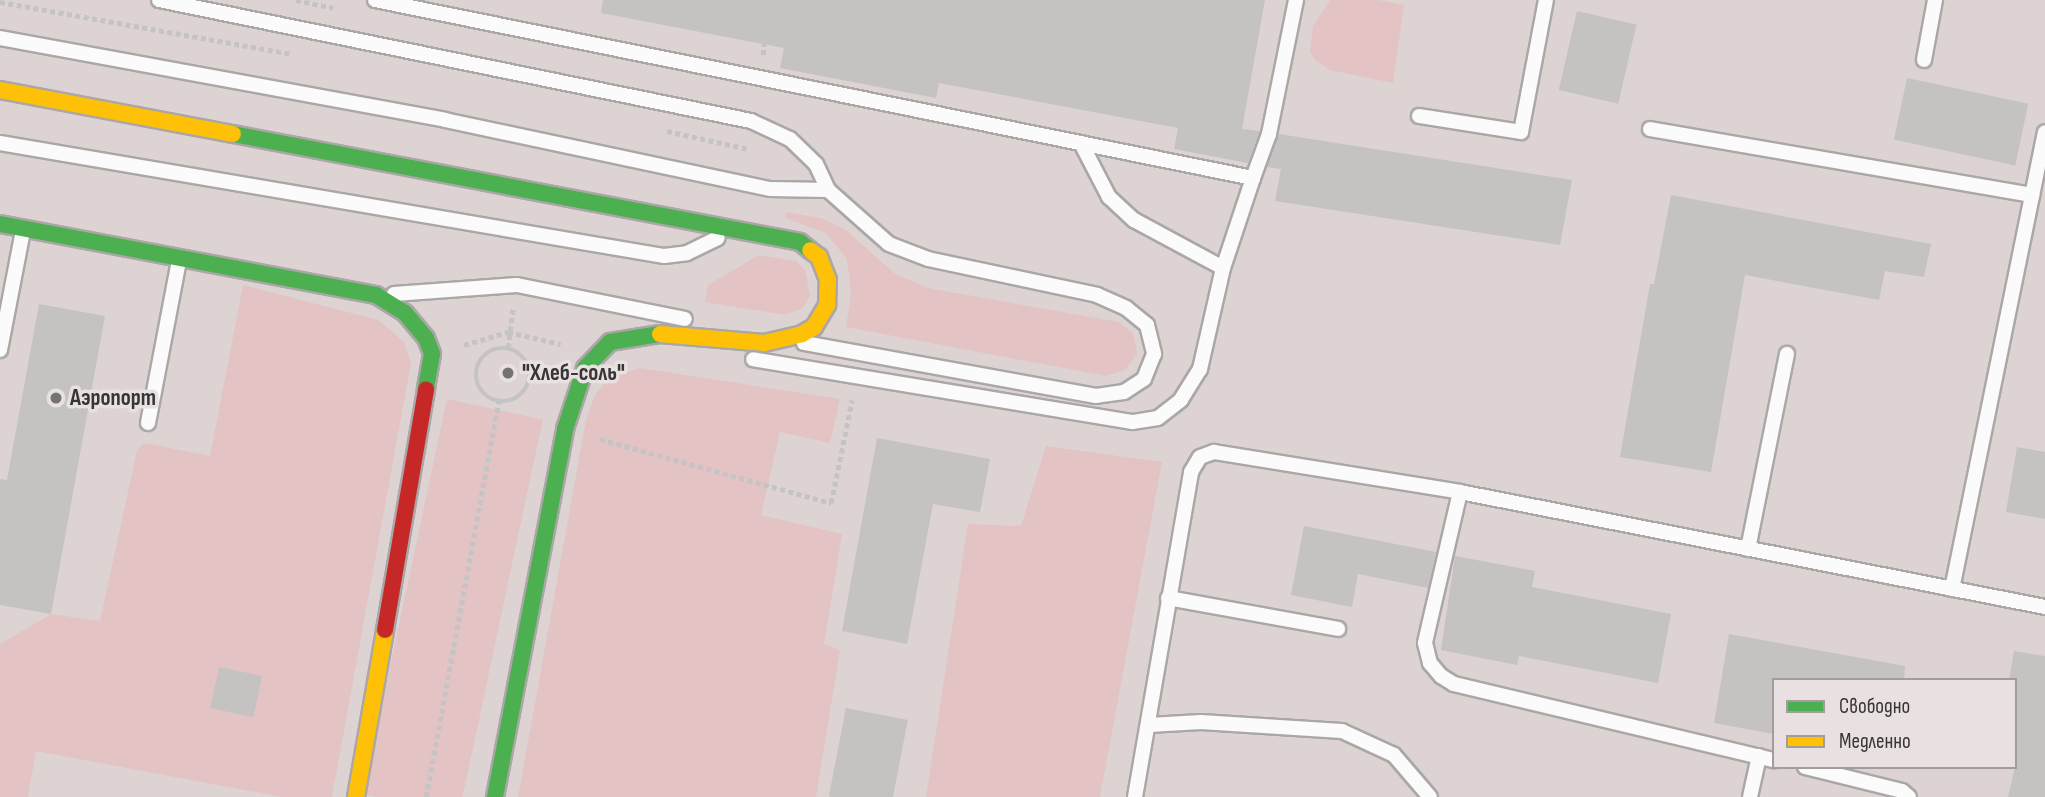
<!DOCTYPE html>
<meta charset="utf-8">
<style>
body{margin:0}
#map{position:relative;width:2045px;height:797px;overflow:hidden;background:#e6e2e2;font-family:"Sofia Sans Condensed",sans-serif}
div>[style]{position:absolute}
.built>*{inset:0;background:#ddd3d3}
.green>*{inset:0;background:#e4c3c4;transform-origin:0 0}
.building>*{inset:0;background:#c5c2c2;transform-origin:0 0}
.path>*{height:4.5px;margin-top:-2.25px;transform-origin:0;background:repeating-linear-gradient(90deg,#c5c3c3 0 5px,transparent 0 8.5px)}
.path>.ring{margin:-2.25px;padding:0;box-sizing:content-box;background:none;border:4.5px solid #c5c3c3;border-radius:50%}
.roads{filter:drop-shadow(2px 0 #aba7a7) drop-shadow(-2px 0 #aba7a7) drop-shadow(0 2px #aba7a7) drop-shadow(0 -2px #aba7a7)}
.lane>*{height:14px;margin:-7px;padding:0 7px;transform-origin:7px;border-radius:7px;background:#fbfbfb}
.fast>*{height:16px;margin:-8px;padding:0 8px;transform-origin:8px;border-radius:8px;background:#4caf50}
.slow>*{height:16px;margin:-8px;padding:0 8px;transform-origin:8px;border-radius:8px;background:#ffc107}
.jam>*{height:16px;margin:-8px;padding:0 8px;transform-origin:8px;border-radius:8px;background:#c62828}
.dots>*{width:19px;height:19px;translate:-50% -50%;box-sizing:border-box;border:4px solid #e8e0e1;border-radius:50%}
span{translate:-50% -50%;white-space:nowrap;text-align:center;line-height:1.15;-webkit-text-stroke:7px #e8e0e1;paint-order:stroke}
.poi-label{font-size:23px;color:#383535;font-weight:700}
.left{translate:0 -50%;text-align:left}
.legend{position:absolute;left:1772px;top:678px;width:245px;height:91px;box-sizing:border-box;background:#e8e0e1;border:2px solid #a29c9c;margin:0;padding:9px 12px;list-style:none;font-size:21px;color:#383535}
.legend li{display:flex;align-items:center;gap:14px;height:35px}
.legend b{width:35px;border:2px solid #a29c9c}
</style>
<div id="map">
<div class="built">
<div style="clip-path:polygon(evenodd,0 0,2045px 0,2045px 797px,0 797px,0 0,1774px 680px,2015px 680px,2015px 767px,1774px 767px,1774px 680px)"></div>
</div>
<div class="green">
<div style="clip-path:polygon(1330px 0,1378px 0,1404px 5px,1393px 83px,1330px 70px,1315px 60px,1310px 52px,1313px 26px)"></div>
<div style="clip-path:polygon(786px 212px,821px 218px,846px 230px,894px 273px,928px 288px,1118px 322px,1133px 333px,1137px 354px,1125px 370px,1106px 376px,846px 327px,851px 294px,847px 259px,826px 233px,785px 218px)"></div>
<div style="clip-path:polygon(759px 255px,796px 261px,805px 270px,810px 296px,803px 308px,785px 315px,705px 302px,708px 285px)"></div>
<div style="clip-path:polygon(243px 285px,378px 320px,404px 342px,411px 363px,332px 797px,282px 797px,36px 751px,28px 797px,0 797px,0 644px,51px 614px,100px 621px,137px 450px,145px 443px,210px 456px)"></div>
<div style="clip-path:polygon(640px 368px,840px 399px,830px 443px,780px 432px,761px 515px,842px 534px,824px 644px,840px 650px,816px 797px,518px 797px,586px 420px,595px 395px,610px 377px)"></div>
<div style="left:447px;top:399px;width:98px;height:404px;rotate:12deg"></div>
<div style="clip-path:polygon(1046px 446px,1162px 462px,1100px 797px,926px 797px,968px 524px,1021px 526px)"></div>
</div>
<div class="building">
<div style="clip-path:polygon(603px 0,1265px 0,1242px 129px,1260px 131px,1248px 163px,1174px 149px,1178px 128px,939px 83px,936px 98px,780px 68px,784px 48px,601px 13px)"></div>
<div style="left:1577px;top:11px;width:61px;height:81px;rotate:13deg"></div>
<div style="left:1907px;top:78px;width:124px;height:63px;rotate:12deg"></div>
<div style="clip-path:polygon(1279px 134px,1572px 180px,1560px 245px,1275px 201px,1281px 169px,1267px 167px)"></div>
<div style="clip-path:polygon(1671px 195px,1931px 244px,1924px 277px,1885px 271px,1879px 300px,1745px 275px,1711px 472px,1620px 457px,1650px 284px,1654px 284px)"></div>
<div style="clip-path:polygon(39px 304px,105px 316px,51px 614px,0 605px,0 479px,7px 480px)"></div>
<div style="clip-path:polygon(877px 438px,990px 459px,980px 512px,933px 504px,907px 644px,842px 631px)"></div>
<div style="clip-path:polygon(2017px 447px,2045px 452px,2045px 519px,2006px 512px)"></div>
<div style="clip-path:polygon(1304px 526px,1436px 552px,1428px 588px,1358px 574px,1352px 607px,1291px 595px)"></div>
<div style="clip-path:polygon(1455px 556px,1535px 571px,1532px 587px,1671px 614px,1658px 683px,1519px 656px,1517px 665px,1441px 650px)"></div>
<div style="clip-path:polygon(1729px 634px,1905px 666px,1904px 680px,1774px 680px,1774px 734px,1714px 723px)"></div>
<div style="clip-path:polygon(2014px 651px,2045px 656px,2045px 797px,2008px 797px,2015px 767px,2015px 680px,2009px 680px)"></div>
<div style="left:219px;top:667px;width:44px;height:42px;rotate:12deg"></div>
<div style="left:846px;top:708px;width:63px;height:90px;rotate:11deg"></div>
</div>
<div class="path">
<div style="left:296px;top:0;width:38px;rotate:12deg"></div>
<div style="left:0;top:2px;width:296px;rotate:10.1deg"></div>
<div style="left:763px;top:55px;width:11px;rotate:-85deg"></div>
<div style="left:667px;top:131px;width:83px;rotate:12.5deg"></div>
<div style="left:464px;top:345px;width:46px;rotate:-16.5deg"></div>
<div style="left:508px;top:332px;width:54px;rotate:12.8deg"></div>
<div style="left:508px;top:348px;width:40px;rotate:-82.9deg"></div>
<div class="ring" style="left:476px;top:348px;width:49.5px;height:49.5px"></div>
<div style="left:600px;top:439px;width:240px;rotate:15.5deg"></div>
<div style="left:831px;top:503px;width:105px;rotate:-78.5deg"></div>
<div style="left:426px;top:797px;width:403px;rotate:-79.6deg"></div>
</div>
<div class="roads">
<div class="lane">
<div style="left:159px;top:0;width:604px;rotate:11.55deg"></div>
<div style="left:751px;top:121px;width:43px;rotate:24.8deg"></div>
<div style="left:790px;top:139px;width:36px;rotate:44deg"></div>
<div style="left:816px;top:164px;width:29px;rotate:65deg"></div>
<div style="left:828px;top:190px;width:81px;rotate:41.5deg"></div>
<div style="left:889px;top:244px;width:42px;rotate:21deg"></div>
<div style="left:928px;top:259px;width:173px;rotate:12deg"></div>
<div style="left:1097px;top:295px;width:32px;rotate:24deg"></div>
<div style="left:1126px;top:308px;width:27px;rotate:39deg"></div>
<div style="left:1147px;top:325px;width:30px;rotate:76deg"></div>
<div style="left:1154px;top:354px;width:27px;rotate:112deg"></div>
<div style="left:1144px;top:379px;width:24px;rotate:147deg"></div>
<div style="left:1124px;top:392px;width:28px;rotate:172deg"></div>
<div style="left:1096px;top:396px;width:297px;rotate:-169.7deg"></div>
<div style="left:375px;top:0;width:896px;rotate:11.46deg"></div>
<div style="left:1253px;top:178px;width:95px;rotate:108.4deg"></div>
<div style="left:1223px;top:268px;width:104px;rotate:102.8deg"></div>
<div style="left:1200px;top:369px;width:36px;rotate:122deg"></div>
<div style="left:1181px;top:400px;width:29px;rotate:142deg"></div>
<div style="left:1158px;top:418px;width:26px;rotate:171deg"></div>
<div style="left:1132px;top:422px;width:384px;rotate:-170.6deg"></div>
<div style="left:0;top:38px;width:452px;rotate:10.4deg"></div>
<div style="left:445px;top:120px;width:332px;rotate:12deg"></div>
<div style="left:770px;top:189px;width:58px;rotate:1deg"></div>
<div style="left:1924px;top:60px;width:61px;rotate:-79.6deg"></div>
<div style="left:1419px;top:116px;width:103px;rotate:8.9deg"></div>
<div style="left:1521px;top:132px;width:134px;rotate:-79.3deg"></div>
<div style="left:1650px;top:129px;width:388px;rotate:9.8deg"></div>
<div style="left:0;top:143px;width:674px;rotate:9.66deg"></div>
<div style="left:664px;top:256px;width:23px;rotate:-7deg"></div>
<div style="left:687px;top:253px;width:34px;rotate:-26deg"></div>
<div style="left:1082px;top:145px;width:59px;rotate:62.6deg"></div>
<div style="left:1109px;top:197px;width:34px;rotate:43deg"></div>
<div style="left:1134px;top:220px;width:101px;rotate:28.3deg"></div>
<div style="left:1253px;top:178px;width:47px;rotate:-70deg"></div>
<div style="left:1269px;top:134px;width:137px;rotate:-78.6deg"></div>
<div style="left:394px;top:294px;width:123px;rotate:-4.2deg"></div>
<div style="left:517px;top:285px;width:171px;rotate:11.4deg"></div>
<div style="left:0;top:350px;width:121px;rotate:-79.1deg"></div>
<div style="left:148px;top:423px;width:166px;rotate:-79.2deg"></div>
<div style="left:1460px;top:492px;width:155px;rotate:103.1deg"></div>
<div style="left:1425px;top:643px;width:21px;rotate:76deg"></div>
<div style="left:1430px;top:663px;width:17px;rotate:50deg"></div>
<div style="left:1441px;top:676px;width:15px;rotate:32deg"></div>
<div style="left:1454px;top:684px;width:329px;rotate:13.4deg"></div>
<div style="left:1748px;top:549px;width:199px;rotate:-78.7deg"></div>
<div style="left:1952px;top:589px;width:466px;rotate:-78.5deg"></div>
<div style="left:1168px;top:598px;width:173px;rotate:10.3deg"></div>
<div style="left:1149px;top:725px;width:52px;rotate:-3.3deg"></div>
<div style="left:1201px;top:722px;width:141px;rotate:3.7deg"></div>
<div style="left:1342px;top:731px;width:57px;rotate:24.8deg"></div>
<div style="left:1394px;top:755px;width:55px;rotate:49.4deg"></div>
<div style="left:1805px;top:767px;width:100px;rotate:13.9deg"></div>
<div style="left:1902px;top:791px;width:9px;rotate:41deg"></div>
<div style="left:1135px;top:797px;width:330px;rotate:-80.2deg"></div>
<div style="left:1191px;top:472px;width:17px;rotate:-59deg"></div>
<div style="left:1200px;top:457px;width:15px;rotate:-20deg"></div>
<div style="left:1214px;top:452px;width:249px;rotate:9.2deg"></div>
<div style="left:1460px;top:492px;width:596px;rotate:11.12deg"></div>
<div style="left:1750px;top:797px;width:42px;rotate:-77.6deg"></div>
</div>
<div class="fast">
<div style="left:233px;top:134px;width:577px;rotate:10.78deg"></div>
<div style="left:800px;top:242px;width:13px;rotate:39deg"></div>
<div style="left:0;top:224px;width:383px;rotate:10.7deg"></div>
<div style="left:376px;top:295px;width:34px;rotate:32deg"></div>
<div style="left:405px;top:313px;width:33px;rotate:50deg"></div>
<div style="left:426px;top:338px;width:17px;rotate:69deg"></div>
<div style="left:432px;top:354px;width:36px;rotate:100deg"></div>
<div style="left:495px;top:797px;width:375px;rotate:-79.2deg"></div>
<div style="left:565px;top:429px;width:64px;rotate:-71.8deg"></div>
<div style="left:585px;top:368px;width:36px;rotate:-46deg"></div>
<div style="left:610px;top:342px;width:51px;rotate:-9.1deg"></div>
</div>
<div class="slow">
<div style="left:0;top:90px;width:237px;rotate:10.7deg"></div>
<div style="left:660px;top:334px;width:104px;rotate:4.9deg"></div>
<div style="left:764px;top:343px;width:39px;rotate:-13deg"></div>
<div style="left:802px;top:334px;width:14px;rotate:-30deg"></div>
<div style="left:814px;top:327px;width:26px;rotate:-59deg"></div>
<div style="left:827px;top:305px;width:25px;rotate:-88deg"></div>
<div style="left:828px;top:280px;width:25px;rotate:-111deg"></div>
<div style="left:819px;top:257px;width:11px;rotate:-142deg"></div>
<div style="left:356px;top:797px;width:169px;rotate:-80.1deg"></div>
</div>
<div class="jam">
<div style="left:385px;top:630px;width:244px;rotate:-80.3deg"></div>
</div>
</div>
<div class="dots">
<div style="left:508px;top:373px;background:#757272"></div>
<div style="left:56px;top:398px;background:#757272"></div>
</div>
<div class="poi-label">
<span class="left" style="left:522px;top:373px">"Хлеб-соль"</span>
<span class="left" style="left:70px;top:398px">Аэропорт</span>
</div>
<ul class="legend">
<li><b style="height:9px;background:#4caf50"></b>Свободно</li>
<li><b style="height:9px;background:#ffc107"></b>Медленно</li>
</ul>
</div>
